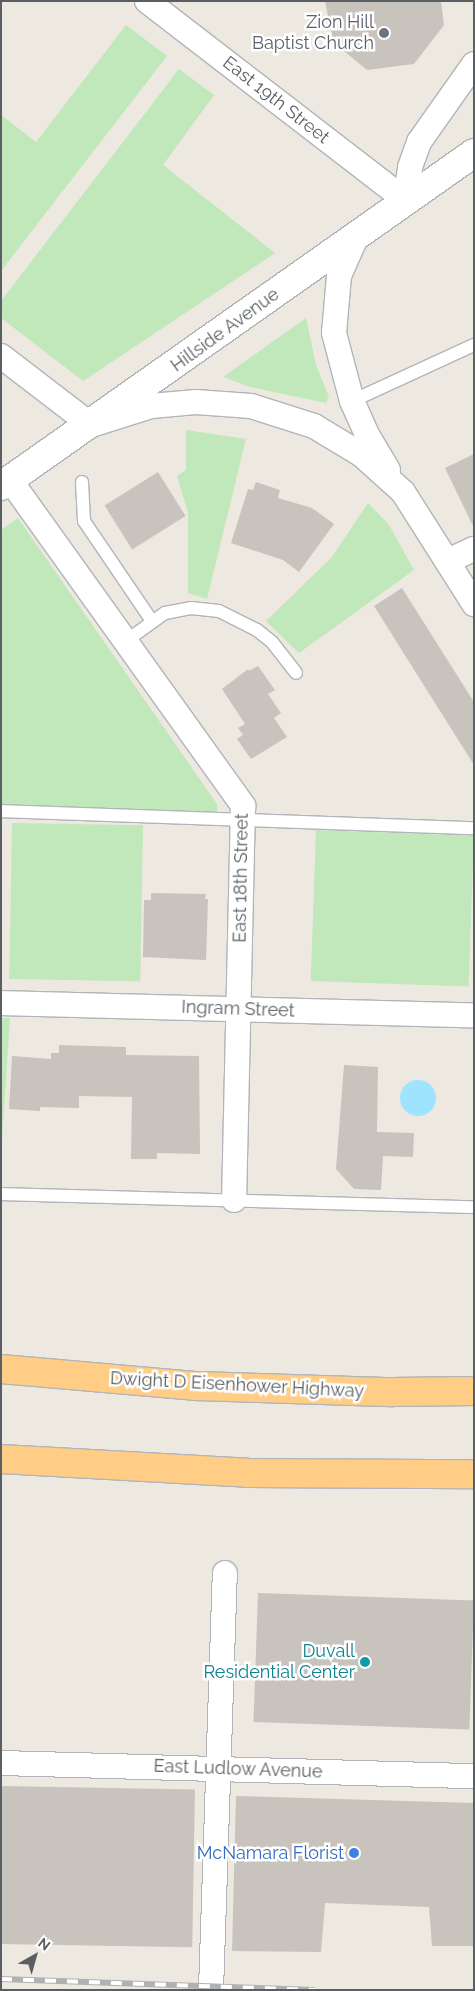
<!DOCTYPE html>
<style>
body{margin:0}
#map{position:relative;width:475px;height:1991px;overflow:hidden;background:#ede8e0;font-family:Raleway,sans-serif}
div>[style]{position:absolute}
.green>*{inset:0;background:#c1e8ba;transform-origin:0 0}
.water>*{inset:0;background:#9ee4ff}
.round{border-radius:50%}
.building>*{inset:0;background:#c8c3bd;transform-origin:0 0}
.roads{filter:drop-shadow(1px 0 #b1b5b9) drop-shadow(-1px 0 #b1b5b9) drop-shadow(0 1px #b1b5b9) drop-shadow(0 -1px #b1b5b9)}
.service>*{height:12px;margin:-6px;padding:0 6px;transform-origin:6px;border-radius:6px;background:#fff}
.minor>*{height:24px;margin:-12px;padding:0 12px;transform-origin:12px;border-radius:12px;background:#fff}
.tertiary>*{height:28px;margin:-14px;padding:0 14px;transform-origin:14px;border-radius:14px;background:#fff}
.motorway>*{height:28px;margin:-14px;padding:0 14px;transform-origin:14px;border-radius:14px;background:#ffcd85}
.rail>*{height:5.5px;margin-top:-2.75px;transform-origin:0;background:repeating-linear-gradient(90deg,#fff 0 11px,#b0b1b2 0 22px);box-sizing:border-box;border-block:1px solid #b0b1b2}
.dots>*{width:14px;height:14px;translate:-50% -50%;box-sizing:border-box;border:2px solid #fff;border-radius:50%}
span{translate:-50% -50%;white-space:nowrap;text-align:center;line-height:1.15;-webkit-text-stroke:5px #fff;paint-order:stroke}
.worship-label{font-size:18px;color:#5b616d}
.right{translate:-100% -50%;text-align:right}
.street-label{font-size:18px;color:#595f62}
.culture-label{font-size:18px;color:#0d838f}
.shop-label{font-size:18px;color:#366cbe}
.frame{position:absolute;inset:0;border:2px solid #595f62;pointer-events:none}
.north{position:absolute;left:10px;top:1931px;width:50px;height:50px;-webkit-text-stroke:4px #fff;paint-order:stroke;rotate:38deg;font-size:14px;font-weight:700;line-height:20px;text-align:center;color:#595f62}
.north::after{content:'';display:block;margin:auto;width:18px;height:22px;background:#595f62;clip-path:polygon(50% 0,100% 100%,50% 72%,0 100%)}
</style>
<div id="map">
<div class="green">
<div style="clip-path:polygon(126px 25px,167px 56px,1px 271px,1px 115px,36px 142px)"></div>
<div style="clip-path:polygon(179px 69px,214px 95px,163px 165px,275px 253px,83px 381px,1px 318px,1px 301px)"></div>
<div style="clip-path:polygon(306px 318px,316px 365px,329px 397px,326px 403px,250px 387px,223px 377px)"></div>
<div style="clip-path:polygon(186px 430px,246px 439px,207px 599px,188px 593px,188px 513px,177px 476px,186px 470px)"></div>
<div style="clip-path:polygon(368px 503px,389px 525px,414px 570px,299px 653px,266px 621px,332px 557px)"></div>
<div style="clip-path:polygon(18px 518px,217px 804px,217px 812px,1px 805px,1px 530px)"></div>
<div style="left:12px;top:823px;width:131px;height:156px;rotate:1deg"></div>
<div style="left:316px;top:830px;width:158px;height:151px;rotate:2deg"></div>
<div style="clip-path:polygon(1px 1018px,10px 1018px,1px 1156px)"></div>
</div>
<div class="water">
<div class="round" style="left:400px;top:1080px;width:36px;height:36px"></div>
</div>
<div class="building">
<div style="clip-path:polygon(325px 1px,441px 1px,444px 25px,414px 64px,367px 70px,333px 42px)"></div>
<div style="clip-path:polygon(474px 454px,474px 528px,445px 468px)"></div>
<div style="left:158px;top:472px;width:52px;height:63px;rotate:58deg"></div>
<div style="clip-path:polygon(256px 482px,280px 490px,278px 498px,312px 508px,334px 524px,299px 572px,283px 560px,231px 543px,248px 489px,253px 490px)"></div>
<div style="clip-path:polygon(402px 588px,474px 702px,474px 765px,374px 606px)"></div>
<div style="clip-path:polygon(258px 666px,275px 690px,268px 694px,281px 713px,274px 718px,287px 737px,251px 759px,237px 739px,243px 735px,238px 728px,245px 724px,222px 689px,248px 669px,249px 671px)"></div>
<div style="clip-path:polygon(151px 893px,206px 894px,205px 899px,208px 899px,206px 960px,143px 957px,144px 900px,151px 900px)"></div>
<div style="clip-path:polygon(59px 1045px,126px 1047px,126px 1055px,199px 1056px,200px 1154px,157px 1153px,157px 1159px,131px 1159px,132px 1097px,79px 1096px,79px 1108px,40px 1107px,40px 1111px,9px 1109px,12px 1056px,51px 1059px,51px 1053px,59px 1053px)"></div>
<div style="clip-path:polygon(344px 1065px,378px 1067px,377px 1132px,414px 1133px,413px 1157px,383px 1156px,381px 1190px,354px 1189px,336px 1169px)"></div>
<div style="left:258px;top:1593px;width:216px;height:129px;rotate:2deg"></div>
<div style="left:1px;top:1786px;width:194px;height:158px;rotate:1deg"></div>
<div style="clip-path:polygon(236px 1796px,474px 1803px,474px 1946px,432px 1946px,429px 1907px,325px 1903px,321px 1952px,232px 1951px)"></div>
</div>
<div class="roads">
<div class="service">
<div style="left:352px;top:401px;width:134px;rotate:-24.7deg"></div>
<div style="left:82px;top:482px;width:39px;rotate:87deg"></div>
<div style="left:84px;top:521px;width:121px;rotate:55.8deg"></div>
<div style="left:126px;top:641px;width:48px;rotate:-35.7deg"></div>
<div style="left:165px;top:613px;width:26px;rotate:-11deg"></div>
<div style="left:191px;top:608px;width:28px;rotate:6deg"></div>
<div style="left:219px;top:611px;width:42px;rotate:26.6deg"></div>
<div style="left:257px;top:630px;width:19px;rotate:39deg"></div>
<div style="left:272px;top:642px;width:39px;rotate:52deg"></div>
<div style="left:1px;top:811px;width:473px;rotate:2.1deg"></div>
<div style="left:1px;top:1194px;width:473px;rotate:1.6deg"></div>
</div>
<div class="minor">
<div style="left:147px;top:1px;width:326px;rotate:37.6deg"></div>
<div style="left:405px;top:200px;width:33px;rotate:-81deg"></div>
<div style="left:410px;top:167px;width:27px;rotate:-70deg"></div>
<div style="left:419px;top:142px;width:95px;rotate:-54.8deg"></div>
<div style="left:358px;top:233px;width:47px;rotate:113.8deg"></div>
<div style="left:339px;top:276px;width:57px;rotate:95deg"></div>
<div style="left:334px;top:333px;width:70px;rotate:75.2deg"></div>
<div style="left:352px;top:401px;width:35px;rotate:66deg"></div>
<div style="left:366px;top:433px;width:43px;rotate:59.3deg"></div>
<div style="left:1px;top:356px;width:113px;rotate:37.5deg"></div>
<div style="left:91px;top:425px;width:63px;rotate:-17.6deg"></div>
<div style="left:151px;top:406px;width:45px;rotate:-5.1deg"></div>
<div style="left:196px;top:402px;width:55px;rotate:4.2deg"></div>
<div style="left:251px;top:406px;width:66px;rotate:17.6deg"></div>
<div style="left:314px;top:426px;width:56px;rotate:31.1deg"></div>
<div style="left:362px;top:455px;width:55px;rotate:42.1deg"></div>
<div style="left:403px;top:492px;width:133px;rotate:57.6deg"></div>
<div style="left:10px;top:480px;width:401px;rotate:54.4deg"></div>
<div style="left:243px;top:806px;width:394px;rotate:91.3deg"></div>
<div style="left:448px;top:561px;width:29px;rotate:-25deg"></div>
<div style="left:1px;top:1003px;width:473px;rotate:1.5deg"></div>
<div style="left:1px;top:1763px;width:473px;rotate:1.6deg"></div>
<div style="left:211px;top:1990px;width:417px;rotate:-88.1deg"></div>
</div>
<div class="tertiary">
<div style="left:1px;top:486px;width:578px;rotate:-35.15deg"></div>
</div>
<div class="motorway">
<div style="left:1px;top:1369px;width:197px;rotate:5deg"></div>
<div style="left:197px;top:1386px;width:196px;rotate:1.8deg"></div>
<div style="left:393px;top:1392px;width:81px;rotate:-0.7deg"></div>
<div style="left:1px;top:1459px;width:247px;rotate:3.2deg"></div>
<div style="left:248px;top:1473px;width:226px;rotate:0.3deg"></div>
</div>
</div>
<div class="rail">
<div style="left:1px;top:1979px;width:314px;rotate:2deg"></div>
</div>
<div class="dots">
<div style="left:384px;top:33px;background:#6b7280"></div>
<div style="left:365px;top:1662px;background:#0f9aa8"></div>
<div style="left:354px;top:1853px;background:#3f7fe0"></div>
</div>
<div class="worship-label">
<span class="right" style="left:374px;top:33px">Zion Hill<br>Baptist Church</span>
</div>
<div class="street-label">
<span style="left:276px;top:100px;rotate:38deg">East 19th Street</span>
<span style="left:225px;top:330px;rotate:-36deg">Hillside Avenue</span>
<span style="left:241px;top:878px;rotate:-89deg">East 18th Street</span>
<span style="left:238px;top:1009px;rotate:2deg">Ingram Street</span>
<span style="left:237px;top:1385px;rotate:3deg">Dwight D Eisenhower Highway</span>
<span style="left:238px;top:1769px;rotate:2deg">East Ludlow Avenue</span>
</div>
<div class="culture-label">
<span class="right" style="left:355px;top:1662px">Duvall<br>Residential Center</span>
</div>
<div class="shop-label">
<span class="right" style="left:344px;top:1853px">McNamara Florist</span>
</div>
<div class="frame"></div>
<div class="north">N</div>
</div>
